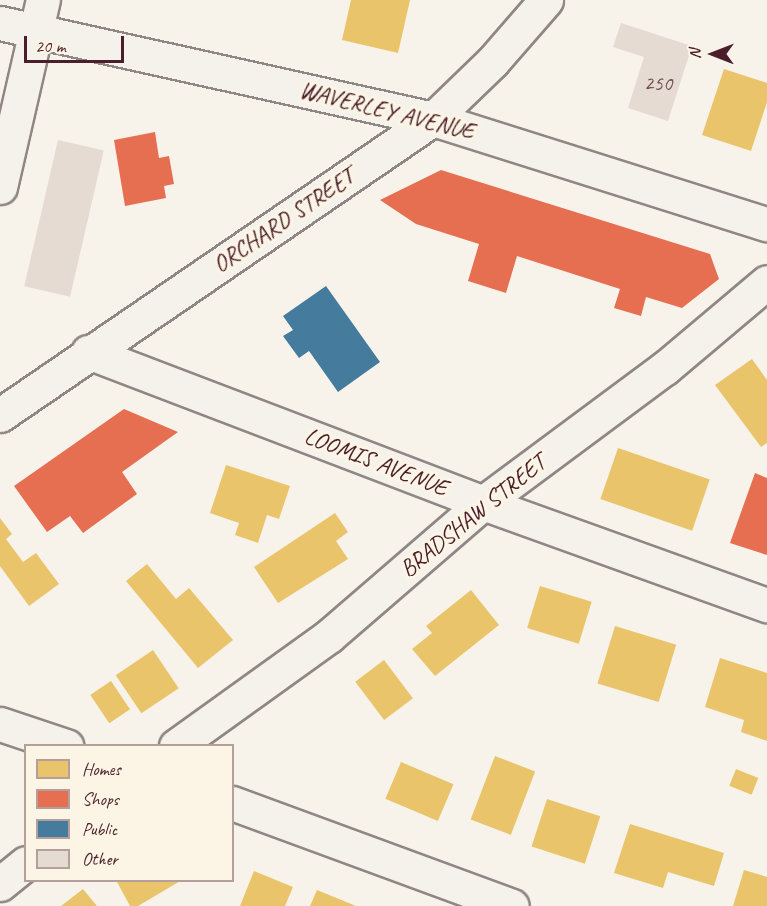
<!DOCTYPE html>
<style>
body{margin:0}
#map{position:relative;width:767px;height:906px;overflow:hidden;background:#f7f3ea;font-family:Caveat,sans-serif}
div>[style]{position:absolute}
.homes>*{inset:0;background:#e9c46a;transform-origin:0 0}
.shops>*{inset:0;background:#e76f51}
.public>*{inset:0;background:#457b9d}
.building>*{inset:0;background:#e6dbd2;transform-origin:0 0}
.roads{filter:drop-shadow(2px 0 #908684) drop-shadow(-2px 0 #908684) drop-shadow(0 2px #908684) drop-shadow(0 -2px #908684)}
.street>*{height:33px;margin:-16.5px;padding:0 16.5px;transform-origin:16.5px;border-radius:16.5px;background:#f5f2ec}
.secondary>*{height:33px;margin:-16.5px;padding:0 16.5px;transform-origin:16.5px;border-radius:16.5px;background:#f5f2ec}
span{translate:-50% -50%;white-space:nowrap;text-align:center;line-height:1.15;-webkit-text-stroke:6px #fcf5e5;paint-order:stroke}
.number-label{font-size:21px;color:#714e55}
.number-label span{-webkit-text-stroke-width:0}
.street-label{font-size:24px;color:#4a1f2b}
.legend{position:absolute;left:24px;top:744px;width:210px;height:138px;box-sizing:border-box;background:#fcf5e5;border:2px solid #b59f9b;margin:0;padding:8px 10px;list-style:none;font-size:18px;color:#4a1f2b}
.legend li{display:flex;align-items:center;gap:12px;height:30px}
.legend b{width:30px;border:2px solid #b59f9b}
.north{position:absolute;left:683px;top:24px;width:60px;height:60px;-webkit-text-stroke:4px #fcf5e5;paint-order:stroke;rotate:270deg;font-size:16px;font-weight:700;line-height:24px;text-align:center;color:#4a1f2b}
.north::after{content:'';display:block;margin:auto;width:21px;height:27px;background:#4a1f2b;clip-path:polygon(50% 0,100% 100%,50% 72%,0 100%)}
.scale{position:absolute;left:24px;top:36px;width:100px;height:27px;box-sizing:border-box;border:3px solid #4a1f2b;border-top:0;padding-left:8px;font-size:18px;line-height:21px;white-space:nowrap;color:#4a1f2b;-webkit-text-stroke:4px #fcf5e5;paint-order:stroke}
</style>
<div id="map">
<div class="homes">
<div style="clip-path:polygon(351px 0,410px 0,398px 53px,342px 40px)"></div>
<div style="clip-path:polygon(724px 69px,767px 83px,767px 102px,751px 151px,702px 135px)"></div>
<div style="clip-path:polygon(752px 359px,767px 380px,767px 443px,761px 447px,715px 385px)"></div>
<div style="left:618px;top:448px;width:97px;height:54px;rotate:19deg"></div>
<div style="clip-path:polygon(226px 465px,290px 486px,279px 519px,267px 515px,258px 543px,235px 535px,239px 523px,210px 513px)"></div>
<div style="clip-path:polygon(335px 513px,348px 532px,336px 541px,348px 559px,278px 603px,254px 567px)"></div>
<div style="clip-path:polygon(0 518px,12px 534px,6px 539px,23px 562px,36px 553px,59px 584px,29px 606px,0 566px)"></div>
<div style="clip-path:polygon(147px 564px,176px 599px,189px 588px,233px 640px,198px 668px,126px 581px)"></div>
<div style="left:540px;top:586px;width:54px;height:44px;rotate:17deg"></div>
<div style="clip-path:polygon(471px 590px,499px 625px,435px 676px,412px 649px,432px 633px,426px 626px)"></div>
<div style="left:615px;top:626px;width:64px;height:60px;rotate:17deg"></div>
<div style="left:153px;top:650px;width:46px;height:45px;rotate:56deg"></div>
<div style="clip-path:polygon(720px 658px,767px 673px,767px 741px,741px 732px,744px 720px,705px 707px)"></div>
<div style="left:384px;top:660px;width:48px;height:36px;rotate:53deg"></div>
<div style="left:111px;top:681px;width:34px;height:25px;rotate:56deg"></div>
<div style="left:495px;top:756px;width:43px;height:68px;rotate:21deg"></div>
<div style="left:401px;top:762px;width:57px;height:40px;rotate:23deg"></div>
<div style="left:736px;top:769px;width:24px;height:18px;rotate:22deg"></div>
<div style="left:547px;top:799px;width:56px;height:50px;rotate:18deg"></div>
<div style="clip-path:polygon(630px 824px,724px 853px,714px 886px,668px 872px,663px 888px,614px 873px)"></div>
<div style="clip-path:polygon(744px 870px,767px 877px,767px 906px,733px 906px)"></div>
<div style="clip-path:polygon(254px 871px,293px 887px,285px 906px,240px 906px)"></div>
<div style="clip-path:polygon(116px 880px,182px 880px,138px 906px,130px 906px)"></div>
<div style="clip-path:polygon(83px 889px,97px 906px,61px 906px)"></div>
<div style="clip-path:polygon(317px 890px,356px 906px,310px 906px)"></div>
</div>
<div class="shops">
<div style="clip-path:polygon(155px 132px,159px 158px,169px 156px,174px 184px,164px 186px,166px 198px,125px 206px,114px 140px)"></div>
<div style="clip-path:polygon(441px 170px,710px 254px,719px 279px,682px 308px,646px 297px,641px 316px,614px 308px,620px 289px,517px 256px,506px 293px,468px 281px,479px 244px,416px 224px,380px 200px)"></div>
<div style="clip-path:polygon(124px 409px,178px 432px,122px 472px,137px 494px,83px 533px,70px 516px,47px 532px,14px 486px)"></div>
<div style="clip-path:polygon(755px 473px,767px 478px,767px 555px,730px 543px)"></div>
</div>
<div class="public">
<div style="clip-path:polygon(326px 286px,380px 362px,338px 392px,309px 351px,299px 358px,283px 336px,293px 330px,283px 316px)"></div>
</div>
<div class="building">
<div style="clip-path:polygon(621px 23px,692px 46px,668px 121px,628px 108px,644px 57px,613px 47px)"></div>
<div style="left:58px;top:140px;width:47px;height:150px;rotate:13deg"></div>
</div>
<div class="roads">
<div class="street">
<div style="left:0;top:187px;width:192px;rotate:-77.1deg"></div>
<div style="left:88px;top:352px;width:423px;rotate:20.9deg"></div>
<div style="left:483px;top:503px;width:302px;rotate:19.8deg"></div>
<div style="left:0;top:724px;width:70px;rotate:18.4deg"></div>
<div style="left:176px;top:746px;width:188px;rotate:-35.7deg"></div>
<div style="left:329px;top:636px;width:203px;rotate:-40.8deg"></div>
<div style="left:483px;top:503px;width:227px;rotate:-36.6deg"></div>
<div style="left:665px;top:368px;width:133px;rotate:-40.1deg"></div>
<div style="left:232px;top:803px;width:298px;rotate:20.2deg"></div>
<div style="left:0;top:884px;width:33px;rotate:-39deg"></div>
</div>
<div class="secondary">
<div style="left:0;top:23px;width:444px;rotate:12.5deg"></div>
<div style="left:433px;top:119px;width:350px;rotate:17.5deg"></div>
<div style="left:0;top:415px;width:525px;rotate:-34.36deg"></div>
<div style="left:433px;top:119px;width:83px;rotate:-44deg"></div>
<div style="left:493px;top:61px;width:81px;rotate:-49deg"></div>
</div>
</div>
<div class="number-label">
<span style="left:658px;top:83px">250</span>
</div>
<div class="street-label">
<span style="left:387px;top:111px;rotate:14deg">WAVERLEY AVENUE</span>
<span style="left:284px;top:221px;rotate:-34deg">ORCHARD STREET</span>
<span style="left:376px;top:462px;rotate:21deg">LOOMIS AVENUE</span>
<span style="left:473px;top:516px;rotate:-39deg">BRADSHAW STREET</span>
</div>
<ul class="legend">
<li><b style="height:16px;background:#e9c46a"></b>Homes</li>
<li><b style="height:16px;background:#e76f51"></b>Shops</li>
<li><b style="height:16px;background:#457b9d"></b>Public</li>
<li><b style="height:16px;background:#e6dbd2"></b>Other</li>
</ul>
<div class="north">N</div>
<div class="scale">20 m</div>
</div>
